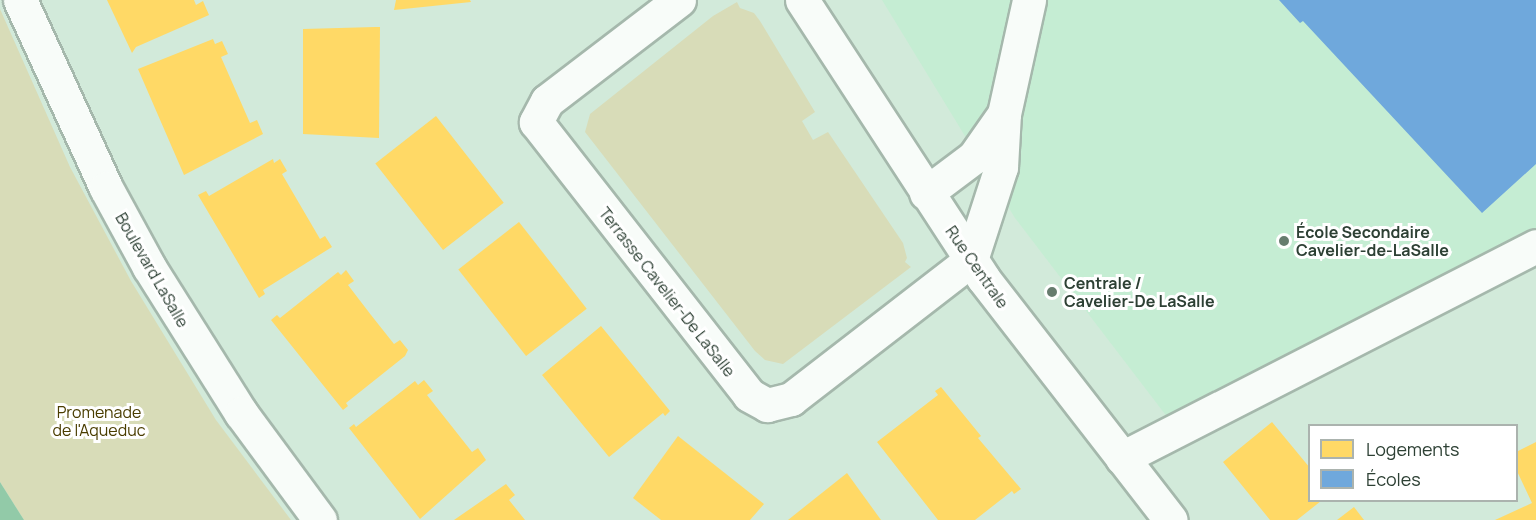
<!DOCTYPE html>
<meta charset="utf-8">
<style>
body{margin:0}
#map{position:relative;width:1536px;height:520px;overflow:hidden;background:#d2eada;font-family:Manrope,sans-serif}
div>[style]{position:absolute}
.built>*{inset:0;background:#c5edd3}
.green>*{inset:0;background:#d8dcb8}
.water>*{inset:0;background:#92caa8}
.homes>*{inset:0;background:#ffd966;transform-origin:0 0}
.schools>*{inset:0;background:#6fa8dc}
.roads{filter:drop-shadow(2px 0 #a5b8ac) drop-shadow(-2px 0 #a5b8ac) drop-shadow(0 2px #a5b8ac) drop-shadow(0 -2px #a5b8ac)}
.minor>*{height:33px;margin:-16.5px;padding:0 16.5px;transform-origin:16.5px;border-radius:16.5px;background:#f8fcf9}
.major>*{height:33px;margin:-16.5px;padding:0 16.5px;transform-origin:16.5px;border-radius:16.5px;background:#f8fcf9}
.dots>*{width:16px;height:16px;translate:-50% -50%;box-sizing:border-box;border:3px solid #fff;border-radius:50%}
span{translate:-50% -50%;white-space:nowrap;text-align:center;line-height:1.15;-webkit-text-stroke:6px #fff;paint-order:stroke}
.poi-label{font-size:16px;color:#2d4034;font-weight:700}
.left{translate:0 -50%;text-align:left}
.street-label{font-size:16px;color:#2d4034}
.park-label{font-size:16px;color:#4a3d00}
.legend{position:absolute;left:1308px;top:424px;width:210px;height:78px;box-sizing:border-box;background:#fff;border:2px solid #abb3ae;margin:0;padding:8px 10px;list-style:none;font-size:18px;color:#2d4034}
.legend li{display:flex;align-items:center;gap:12px;height:30px}
.legend b{width:30px;border:2px solid #abb3ae}
</style>
<div id="map">
<div class="built">
<div style="clip-path:polygon(882px 0,1536px 0,1536px 265px,1184px 439px,1015px 218px)"></div>
</div>
<div class="green">
<div style="clip-path:polygon(737px 2px,740px 8px,754px 13px,760px 21px,815px 112px,802px 121px,813px 140px,828px 132px,903px 243px,907px 258px,905px 262px,911px 267px,783px 364px,765px 360px,755px 351px,585px 132px,590px 114px,713px 16px)"></div>
<div style="clip-path:polygon(0 9px,70px 167px,131px 281px,216px 420px,291px 520px,24px 520px,0 482px)"></div>
</div>
<div class="water">
<div style="clip-path:polygon(0 482px,24px 520px,0 520px)"></div>
</div>
<div class="homes">
<div style="clip-path:polygon(107px 0,194px 0,196px 5px,203px 1px,209px 15px,136px 47px,132px 53px)"></div>
<div style="clip-path:polygon(396px 0,470px 0,471px 2px,394px 10px)"></div>
<div style="clip-path:polygon(375px 27px,380px 27px,379px 138px,303px 134px,303px 29px)"></div>
<div style="clip-path:polygon(213px 39px,215px 44px,222px 41px,228px 54px,221px 57px,250px 123px,257px 120px,263px 134px,184px 175px,138px 69px)"></div>
<div style="left:436px;top:116px;width:110px;height:77px;rotate:52deg"></div>
<div style="clip-path:polygon(273px 159px,274px 163px,280px 159px,287px 171px,282px 174px,320px 239px,325px 236px,332px 247px,263px 290px,265px 294px,259px 298px,198px 195px,206px 191px,209px 196px)"></div>
<div style="left:519px;top:222px;width:110px;height:77px;rotate:52deg"></div>
<div style="clip-path:polygon(346px 270px,354px 281px,348px 285px,371px 315px,394px 344px,400px 340px,408px 350px,405px 356px,346px 403px,348px 406px,343px 410px,271px 320px,277px 315px,280px 318px,338px 272px,341px 275px)"></div>
<div style="clip-path:polygon(601px 326px,670px 411px,665px 416px,663px 413px,609px 457px,542px 375px)"></div>
<div style="clip-path:polygon(424px 380px,433px 391px,427px 395px,472px 452px,478px 448px,486px 460px,420px 519px,349px 428px,354px 424px,356px 427px,415px 381px,418px 385px)"></div>
<div style="clip-path:polygon(941px 387px,981px 436px,978px 438px,1021px 489px,1014px 494px,1012px 491px,975px 520px,938px 520px,877px 442px,938px 395px,935px 391px)"></div>
<div style="clip-path:polygon(1272px 422px,1310px 468px,1310px 501px,1321px 501px,1297px 520px,1270px 520px,1223px 462px)"></div>
<div style="clip-path:polygon(678px 436px,764px 504px,750px 520px,661px 520px,633px 498px)"></div>
<div style="clip-path:polygon(1536px 442px,1536px 520px,1495px 520px,1532px 503px,1516px 469px,1516px 452px)"></div>
<div style="clip-path:polygon(847px 473px,881px 520px,788px 520px,803px 508px)"></div>
<div style="clip-path:polygon(506px 484px,515px 495px,509px 500px,525px 520px,454px 520px)"></div>
<div style="clip-path:polygon(1354px 507px,1364px 520px,1337px 520px)"></div>
</div>
<div class="schools">
<div style="clip-path:polygon(1279px 0,1536px 0,1536px 164px,1482px 213px,1303px 21px,1300px 23px)"></div>
</div>
<div class="roads">
<div class="minor">
<div style="left:679px;top:0;width:166px;rotate:142.6deg"></div>
<div style="left:547px;top:101px;width:24px;rotate:118deg"></div>
<div style="left:536px;top:122px;width:346px;rotate:52deg"></div>
<div style="left:749px;top:395px;width:21px;rotate:29deg"></div>
<div style="left:767px;top:405px;width:25px;rotate:-14deg"></div>
<div style="left:791px;top:399px;width:227px;rotate:-37.7deg"></div>
<div style="left:802px;top:0;width:332px;rotate:56.9deg"></div>
<div style="left:983px;top:278px;width:306px;rotate:52.2deg"></div>
<div style="left:926px;top:193px;width:60px;rotate:-36.9deg"></div>
<div style="left:974px;top:157px;width:52px;rotate:-55.1deg"></div>
<div style="left:971px;top:260px;width:98px;rotate:-72.1deg"></div>
<div style="left:1001px;top:167px;width:53px;rotate:-86.8deg"></div>
<div style="left:1004px;top:114px;width:117px;rotate:-77.6deg"></div>
<div style="left:1122px;top:458px;width:465px;rotate:-27.1deg"></div>
</div>
<div class="major">
<div style="left:20px;top:0;width:207px;rotate:65.4deg"></div>
<div style="left:106px;top:188px;width:90px;rotate:61.4deg"></div>
<div style="left:149px;top:267px;width:173px;rotate:57.8deg"></div>
<div style="left:241px;top:413px;width:133px;rotate:53.6deg"></div>
</div>
</div>
<div class="dots">
<div style="left:1284px;top:241px;background:#677c6e"></div>
<div style="left:1052px;top:292px;background:#677c6e"></div>
</div>
<div class="poi-label">
<span class="left" style="left:1296px;top:241px">École Secondaire<br>Cavelier-de-LaSalle</span>
<span class="left" style="left:1064px;top:292px">Centrale /<br>Cavelier-De LaSalle</span>
</div>
<div class="street-label">
<span style="left:977px;top:267px;rotate:55deg">Rue Centrale</span>
<span style="left:152px;top:270px;rotate:60deg">Boulevard LaSalle</span>
<span style="left:667px;top:292px;rotate:52deg">Terrasse Cavelier-De LaSalle</span>
</div>
<div class="park-label">
<span style="left:99px;top:421px">Promenade<br>de l'Aqueduc</span>
</div>
<ul class="legend">
<li><b style="height:16px;background:#ffd966"></b>Logements</li>
<li><b style="height:16px;background:#6fa8dc"></b>Écoles</li>
</ul>
</div>
